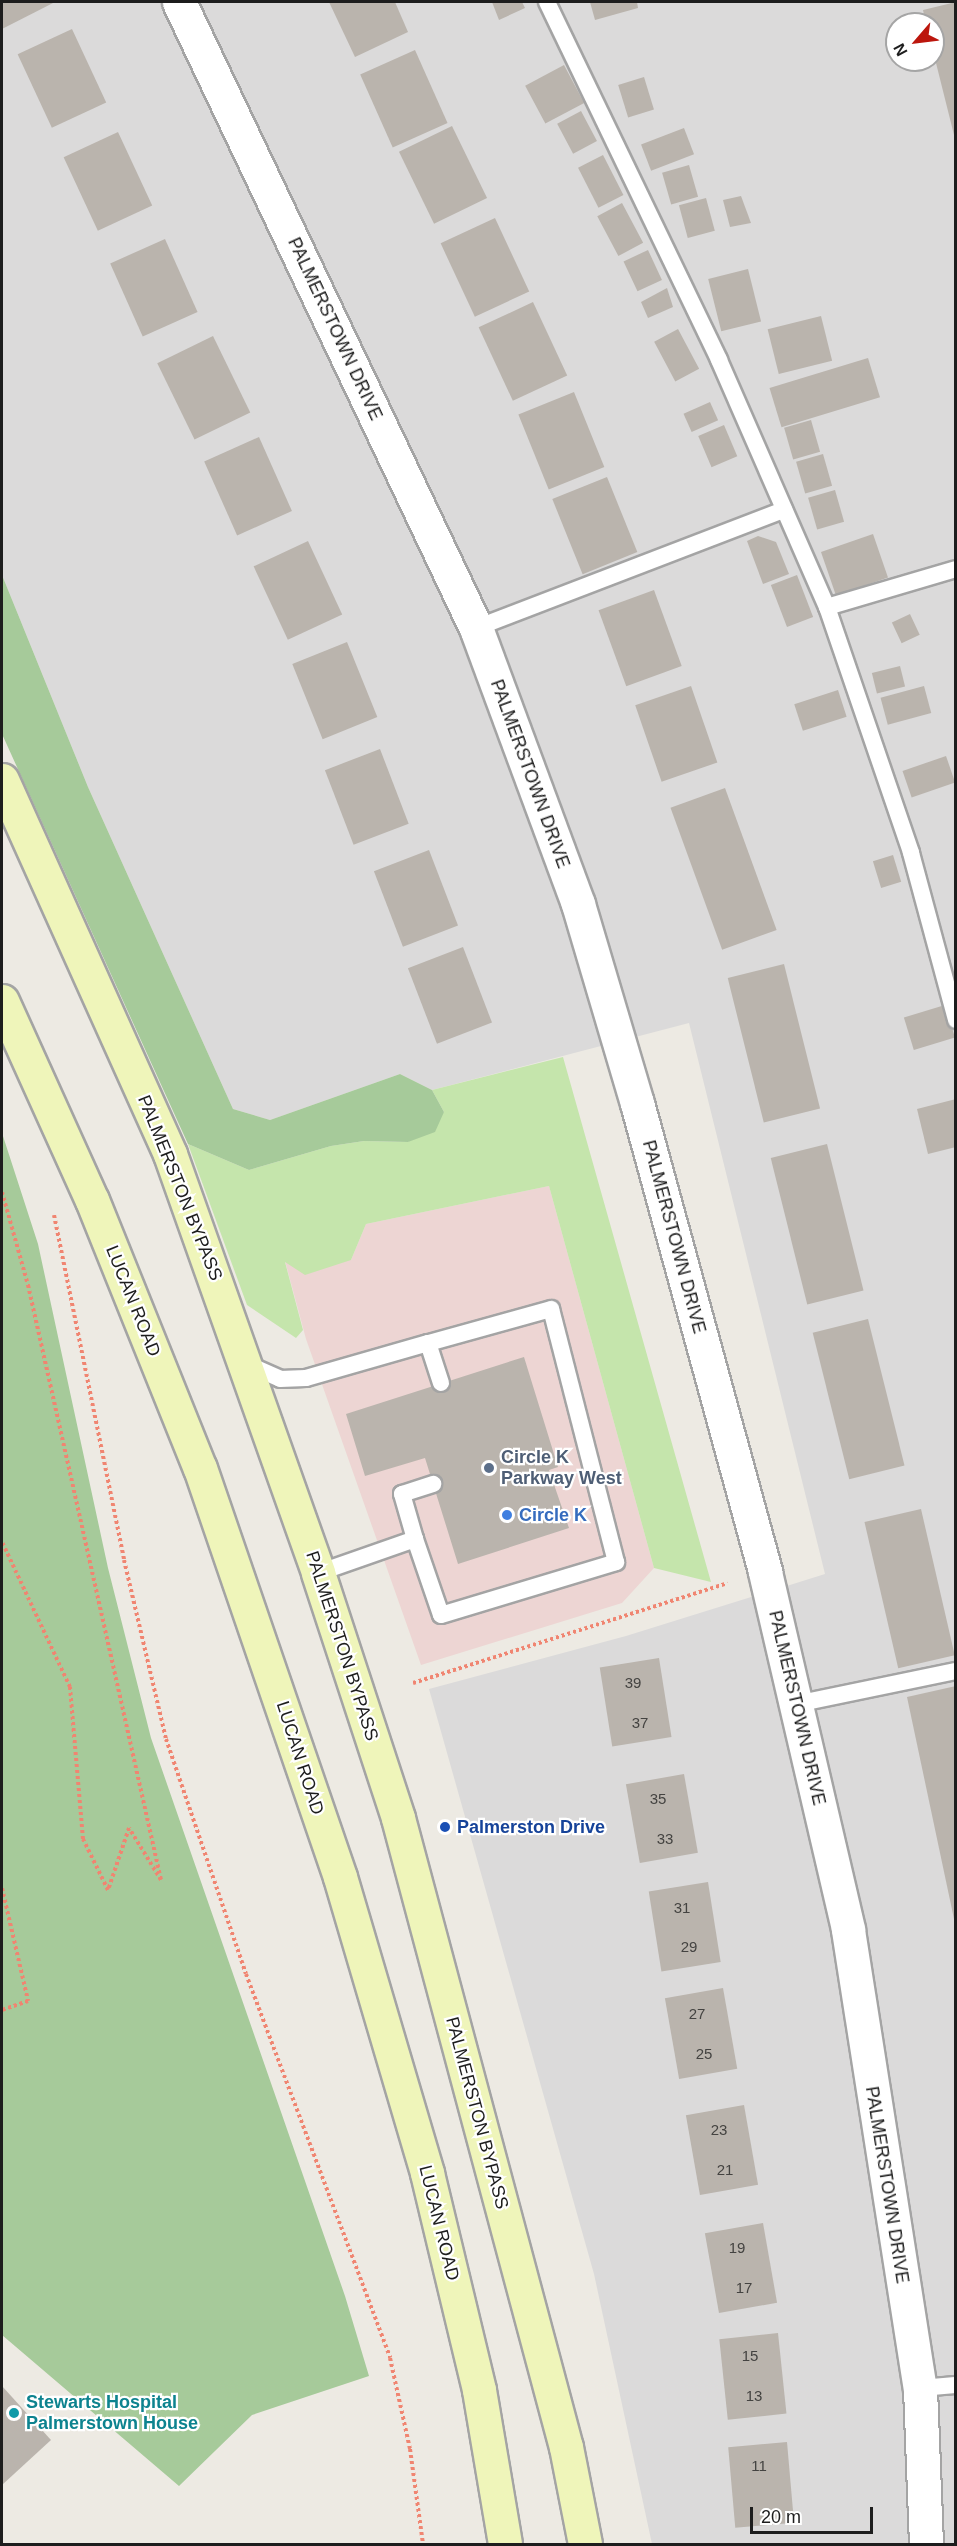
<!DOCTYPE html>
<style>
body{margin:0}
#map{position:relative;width:957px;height:2546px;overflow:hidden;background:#edeae3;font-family:Helvetica,sans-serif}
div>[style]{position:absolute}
.residential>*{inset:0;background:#dbdada}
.commercial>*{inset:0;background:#edd5d3}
.grass>*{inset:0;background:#c5e5ac}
.forest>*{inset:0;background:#a6ca9a}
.building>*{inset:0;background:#bab4ad;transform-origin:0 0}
.path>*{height:4px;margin-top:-2px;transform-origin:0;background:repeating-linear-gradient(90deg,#f08571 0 3px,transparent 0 6px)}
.roads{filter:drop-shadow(2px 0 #a4a4a4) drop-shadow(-2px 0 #a4a4a4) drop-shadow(0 2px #a4a4a4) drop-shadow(0 -2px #a4a4a4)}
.service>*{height:16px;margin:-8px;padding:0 8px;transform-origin:8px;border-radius:8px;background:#fff}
.minor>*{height:33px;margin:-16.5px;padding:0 16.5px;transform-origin:16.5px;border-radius:16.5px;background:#fff}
.secondary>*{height:33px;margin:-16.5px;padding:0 16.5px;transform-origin:16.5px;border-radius:16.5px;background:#eff5ba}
.dots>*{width:16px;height:16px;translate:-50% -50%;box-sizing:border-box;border:3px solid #fff;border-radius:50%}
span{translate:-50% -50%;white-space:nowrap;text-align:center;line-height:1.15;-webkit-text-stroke:4.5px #fff;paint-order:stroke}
.number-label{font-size:15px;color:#444341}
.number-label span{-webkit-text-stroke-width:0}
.street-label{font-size:18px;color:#1d1d1d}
.service-label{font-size:18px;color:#4e5e75;font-weight:700}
.left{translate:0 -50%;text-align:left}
.shop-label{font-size:18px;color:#366cbe;font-weight:700}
.transit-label{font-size:18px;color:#164399;font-weight:700}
.culture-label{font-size:18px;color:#0d838f;font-weight:700}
.frame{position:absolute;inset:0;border:3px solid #1d1d1d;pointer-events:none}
.north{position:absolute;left:885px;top:12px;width:60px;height:60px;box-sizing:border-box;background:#fff;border:2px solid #a5a5a5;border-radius:50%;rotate:242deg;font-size:16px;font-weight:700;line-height:24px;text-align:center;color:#1d1d1d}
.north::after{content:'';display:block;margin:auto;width:21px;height:27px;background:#bc160d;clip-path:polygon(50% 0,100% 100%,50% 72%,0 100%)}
.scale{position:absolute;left:750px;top:2507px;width:123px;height:27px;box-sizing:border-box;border:3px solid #1d1d1d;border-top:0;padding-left:8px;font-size:18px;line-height:21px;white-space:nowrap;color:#1d1d1d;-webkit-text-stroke:4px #fff;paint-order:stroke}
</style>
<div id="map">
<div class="residential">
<div style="clip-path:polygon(evenodd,2px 2px,955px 2px,955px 2544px,652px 2544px,594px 2274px,429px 1689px,626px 1636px,825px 1574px,689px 1023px,432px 1090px,400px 1074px,270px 1120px,233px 1109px,88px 787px,2px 575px,2px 2px,897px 24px,933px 24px,933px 60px,897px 60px,897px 24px)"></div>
</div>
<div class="commercial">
<div style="clip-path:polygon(549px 1186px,654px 1568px,622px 1603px,421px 1665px,306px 1339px,285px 1261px,351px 1260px,366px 1224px)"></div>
</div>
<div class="grass">
<div style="clip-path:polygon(563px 1057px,711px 1582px,654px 1568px,549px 1186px,366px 1224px,351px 1260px,305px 1275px,285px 1262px,303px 1330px,296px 1338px,247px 1305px,188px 1144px,249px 1170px,331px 1146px,364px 1141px,408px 1142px,444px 1112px,432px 1090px)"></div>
</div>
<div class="forest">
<div style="clip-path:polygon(2px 575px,88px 787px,233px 1109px,270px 1120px,400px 1074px,432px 1090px,444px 1112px,435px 1132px,408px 1142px,364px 1141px,331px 1146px,249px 1170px,188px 1144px,2px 734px)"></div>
<div style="clip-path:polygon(2px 1133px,38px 1244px,108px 1568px,151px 1738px,345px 2296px,369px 2376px,252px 2415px,179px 2486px,2px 2335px)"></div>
</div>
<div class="building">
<div style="clip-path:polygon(2px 2px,55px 2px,2px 29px)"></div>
<div style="clip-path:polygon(329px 2px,395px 2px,408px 32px,355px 57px)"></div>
<div style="clip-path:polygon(492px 2px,522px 2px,525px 8px,499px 20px)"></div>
<div style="clip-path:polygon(590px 2px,637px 2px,638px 8px,595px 20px)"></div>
<div style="clip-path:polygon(956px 2px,956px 139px,955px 139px,933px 51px,933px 24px,926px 24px,923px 10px)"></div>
<div style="left:72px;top:29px;width:81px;height:60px;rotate:65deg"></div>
<div style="left:415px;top:50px;width:80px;height:60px;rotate:66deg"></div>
<div style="left:564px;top:65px;width:43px;height:44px;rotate:62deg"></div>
<div style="left:644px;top:77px;width:34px;height:27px;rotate:73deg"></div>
<div style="left:581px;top:111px;width:34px;height:27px;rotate:62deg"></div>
<div style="left:452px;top:126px;width:80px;height:59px;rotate:64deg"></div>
<div style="left:684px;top:128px;width:28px;height:46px;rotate:69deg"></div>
<div style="left:118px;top:132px;width:81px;height:60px;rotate:65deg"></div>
<div style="left:603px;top:155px;width:45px;height:28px;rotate:63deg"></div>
<div style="left:689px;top:165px;width:33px;height:28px;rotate:74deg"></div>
<div style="clip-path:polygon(741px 196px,751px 223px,730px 227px,723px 200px)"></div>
<div style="left:706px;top:198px;width:34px;height:28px;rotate:75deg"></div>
<div style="left:622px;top:203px;width:45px;height:28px;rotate:62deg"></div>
<div style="left:495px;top:218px;width:81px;height:60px;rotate:65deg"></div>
<div style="left:165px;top:239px;width:80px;height:60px;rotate:66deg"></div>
<div style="left:648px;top:250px;width:33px;height:27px;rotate:65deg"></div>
<div style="left:748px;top:269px;width:54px;height:41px;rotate:76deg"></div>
<div style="clip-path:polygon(667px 288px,673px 307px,648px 318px,641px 302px)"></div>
<div style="left:533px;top:302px;width:81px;height:60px;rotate:65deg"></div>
<div style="left:821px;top:316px;width:46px;height:55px;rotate:76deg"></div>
<div style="left:678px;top:329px;width:45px;height:27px;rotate:62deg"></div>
<div style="left:213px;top:336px;width:85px;height:62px;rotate:64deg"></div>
<div style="left:868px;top:358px;width:41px;height:103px;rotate:73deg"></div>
<div style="left:574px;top:392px;width:81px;height:60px;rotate:68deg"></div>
<div style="left:710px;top:402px;width:20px;height:29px;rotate:66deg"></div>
<div style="left:811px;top:420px;width:33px;height:28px;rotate:74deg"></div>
<div style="left:724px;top:425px;width:34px;height:28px;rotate:67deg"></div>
<div style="left:259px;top:437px;width:81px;height:60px;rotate:66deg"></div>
<div style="left:823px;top:454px;width:33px;height:28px;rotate:74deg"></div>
<div style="left:607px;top:477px;width:81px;height:59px;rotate:68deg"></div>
<div style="left:835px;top:490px;width:33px;height:28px;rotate:74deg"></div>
<div style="left:873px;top:534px;width:46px;height:55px;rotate:71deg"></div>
<div style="clip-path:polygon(758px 536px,776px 542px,789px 574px,763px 584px,747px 541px)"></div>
<div style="left:308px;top:541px;width:81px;height:60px;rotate:65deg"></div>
<div style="left:797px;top:575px;width:45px;height:28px;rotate:69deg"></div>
<div style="left:654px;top:590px;width:81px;height:59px;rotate:70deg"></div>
<div style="left:910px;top:614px;width:23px;height:20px;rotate:65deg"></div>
<div style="left:347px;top:642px;width:81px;height:59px;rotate:68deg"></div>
<div style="left:900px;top:666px;width:21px;height:29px;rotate:76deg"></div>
<div style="left:691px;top:686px;width:81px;height:59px;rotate:71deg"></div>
<div style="left:924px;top:686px;width:28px;height:45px;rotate:75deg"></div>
<div style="left:838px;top:690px;width:28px;height:46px;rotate:72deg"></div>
<div style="left:380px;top:749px;width:80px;height:59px;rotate:69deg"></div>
<div style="left:946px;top:756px;width:28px;height:46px;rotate:71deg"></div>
<div style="left:725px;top:788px;width:151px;height:58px;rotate:70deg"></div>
<div style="left:429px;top:850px;width:81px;height:59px;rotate:69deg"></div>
<div style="left:893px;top:855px;width:28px;height:21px;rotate:73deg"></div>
<div style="left:463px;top:947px;width:81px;height:59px;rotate:69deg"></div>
<div style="left:784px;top:964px;width:149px;height:58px;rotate:76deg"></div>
<div style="left:945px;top:1005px;width:34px;height:43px;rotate:73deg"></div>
<div style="clip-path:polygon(956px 1099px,956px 1147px,928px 1154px,917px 1109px)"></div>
<div style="left:827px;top:1144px;width:151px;height:58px;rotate:76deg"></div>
<div style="left:868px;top:1319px;width:151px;height:57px;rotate:76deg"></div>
<div style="clip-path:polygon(524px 1357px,558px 1467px,549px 1470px,569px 1528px,458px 1564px,425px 1458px,365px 1476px,346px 1414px)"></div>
<div style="left:921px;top:1509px;width:150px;height:58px;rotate:77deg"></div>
<div style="left:659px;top:1658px;width:80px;height:60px;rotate:81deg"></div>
<div style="clip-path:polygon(956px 1686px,956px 1919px,954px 1919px,907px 1697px)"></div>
<div style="left:684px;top:1774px;width:80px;height:59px;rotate:80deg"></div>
<div style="left:708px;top:1882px;width:81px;height:60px;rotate:81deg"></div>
<div style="left:723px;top:1988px;width:82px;height:59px;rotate:80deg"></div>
<div style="left:744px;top:2105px;width:81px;height:59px;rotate:80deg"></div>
<div style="left:763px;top:2223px;width:81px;height:59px;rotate:80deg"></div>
<div style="left:778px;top:2333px;width:81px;height:59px;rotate:84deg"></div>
<div style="clip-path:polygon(2px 2386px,51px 2440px,2px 2485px)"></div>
<div style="left:787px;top:2442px;width:81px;height:59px;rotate:85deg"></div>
</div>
<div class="path">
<div style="left:2px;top:1192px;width:97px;rotate:74.4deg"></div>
<div style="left:28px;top:1285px;width:610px;rotate:77.4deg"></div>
<div style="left:161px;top:1880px;width:61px;rotate:-121.6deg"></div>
<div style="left:129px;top:1828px;width:65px;rotate:108.7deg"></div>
<div style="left:108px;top:1890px;width:57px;rotate:-116.1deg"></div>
<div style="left:83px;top:1839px;width:153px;rotate:-94.9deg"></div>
<div style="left:70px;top:1687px;width:160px;rotate:-115.1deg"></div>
<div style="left:54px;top:1215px;width:352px;rotate:78.5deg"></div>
<div style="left:124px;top:1560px;width:184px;rotate:76.8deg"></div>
<div style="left:166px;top:1739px;width:248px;rotate:71.2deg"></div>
<div style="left:246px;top:1974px;width:410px;rotate:69.4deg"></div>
<div style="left:390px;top:2358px;width:93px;rotate:77.6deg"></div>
<div style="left:410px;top:2449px;width:96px;rotate:82.2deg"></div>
<div style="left:413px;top:1683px;width:330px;rotate:-17.6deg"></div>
<div style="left:2px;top:1888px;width:116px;rotate:77deg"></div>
<div style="left:28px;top:2001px;width:28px;rotate:161deg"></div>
</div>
<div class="roads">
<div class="service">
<div style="left:547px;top:2px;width:397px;rotate:64.3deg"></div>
<div style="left:719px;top:360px;width:270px;rotate:66.4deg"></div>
<div style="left:827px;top:607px;width:260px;rotate:71.1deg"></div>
<div style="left:911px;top:853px;width:173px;rotate:74.9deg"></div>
<div style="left:827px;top:607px;width:134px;rotate:-16.4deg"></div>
<div style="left:476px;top:628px;width:330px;rotate:-21deg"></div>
<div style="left:247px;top:1364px;width:36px;rotate:24deg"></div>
<div style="left:280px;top:1379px;width:26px;rotate:-2deg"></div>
<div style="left:306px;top:1378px;width:127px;rotate:-16deg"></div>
<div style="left:428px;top:1343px;width:42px;rotate:72deg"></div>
<div style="left:415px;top:1539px;width:80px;rotate:71.1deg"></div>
<div style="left:441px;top:1615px;width:183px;rotate:-16.8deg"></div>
<div style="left:616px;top:1562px;width:261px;rotate:-104.4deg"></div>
<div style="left:551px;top:1309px;width:128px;rotate:164.5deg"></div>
<div style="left:318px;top:1573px;width:103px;rotate:-19.3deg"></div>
<div style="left:415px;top:1539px;width:47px;rotate:-106.1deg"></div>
<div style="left:402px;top:1494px;width:33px;rotate:-18deg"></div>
<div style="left:796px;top:1704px;width:163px;rotate:-11.7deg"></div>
<div style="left:920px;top:2388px;width:36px;rotate:-5deg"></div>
</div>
<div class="minor">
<div style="left:179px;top:2px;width:693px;rotate:64.62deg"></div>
<div style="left:476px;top:628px;width:294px;rotate:69.7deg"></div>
<div style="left:578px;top:904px;width:208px;rotate:73.5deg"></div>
<div style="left:637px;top:1103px;width:486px;rotate:74.7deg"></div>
<div style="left:765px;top:1572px;width:367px;rotate:76.9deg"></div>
<div style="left:848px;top:1930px;width:464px;rotate:81.1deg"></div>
<div style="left:920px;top:2388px;width:156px;rotate:87.8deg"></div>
</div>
<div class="secondary">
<div style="left:2px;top:780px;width:410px;rotate:65.8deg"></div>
<div style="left:170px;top:1154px;width:444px;rotate:70.5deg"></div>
<div style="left:318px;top:1573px;width:258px;rotate:71.9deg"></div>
<div style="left:398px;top:1818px;width:651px;rotate:75.05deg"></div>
<div style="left:566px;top:2447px;width:99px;rotate:78.9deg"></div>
<div style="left:2px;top:1001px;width:218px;rotate:65.7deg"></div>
<div style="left:92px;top:1200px;width:289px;rotate:68.1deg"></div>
<div style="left:200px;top:1468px;width:432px;rotate:71.1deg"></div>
<div style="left:340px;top:1877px;width:309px;rotate:73.6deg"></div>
<div style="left:427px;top:2173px;width:223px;rotate:76.5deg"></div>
<div style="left:479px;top:2390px;width:156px;rotate:80.4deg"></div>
</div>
</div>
<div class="dots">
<div style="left:489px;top:1468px;background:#5c6f8a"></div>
<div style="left:507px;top:1515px;background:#3f7fe0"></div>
<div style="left:445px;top:1827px;background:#1a4fb4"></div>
<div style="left:14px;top:2413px;background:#0f9aa8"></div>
</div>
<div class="number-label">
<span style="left:633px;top:1683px">39</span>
<span style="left:640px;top:1723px">37</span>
<span style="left:658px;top:1799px">35</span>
<span style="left:665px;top:1839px">33</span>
<span style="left:682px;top:1908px">31</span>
<span style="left:689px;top:1947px">29</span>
<span style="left:697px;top:2014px">27</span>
<span style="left:704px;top:2054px">25</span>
<span style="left:719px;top:2130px">23</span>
<span style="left:725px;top:2170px">21</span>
<span style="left:737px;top:2248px">19</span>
<span style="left:744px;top:2288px">17</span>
<span style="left:750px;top:2356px">15</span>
<span style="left:754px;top:2396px">13</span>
<span style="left:759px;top:2466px">11</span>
</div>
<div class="street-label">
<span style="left:335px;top:329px;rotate:65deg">PALMERSTOWN DRIVE</span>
<span style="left:530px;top:774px;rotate:70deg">PALMERSTOWN DRIVE</span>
<span style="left:180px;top:1188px;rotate:68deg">PALMERSTON BYPASS</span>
<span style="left:674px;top:1237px;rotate:75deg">PALMERSTOWN DRIVE</span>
<span style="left:133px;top:1301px;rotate:68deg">LUCAN ROAD</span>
<span style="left:342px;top:1646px;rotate:72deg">PALMERSTON BYPASS</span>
<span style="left:797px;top:1708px;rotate:77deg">PALMERSTOWN DRIVE</span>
<span style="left:300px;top:1758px;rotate:72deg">LUCAN ROAD</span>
<span style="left:477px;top:2113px;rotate:75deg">PALMERSTON BYPASS</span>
<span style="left:887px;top:2185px;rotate:81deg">PALMERSTOWN DRIVE</span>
<span style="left:439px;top:2223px;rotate:76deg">LUCAN ROAD</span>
</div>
<div class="service-label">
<span class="left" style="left:501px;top:1468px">Circle K<br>Parkway West</span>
</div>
<div class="shop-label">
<span class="left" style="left:519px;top:1515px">Circle K</span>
</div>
<div class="transit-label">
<span class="left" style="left:457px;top:1827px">Palmerston Drive</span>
</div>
<div class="culture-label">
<span class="left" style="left:26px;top:2413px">Stewarts Hospital<br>Palmerstown House</span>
</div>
<div class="frame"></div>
<div class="north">N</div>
<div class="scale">20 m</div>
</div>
